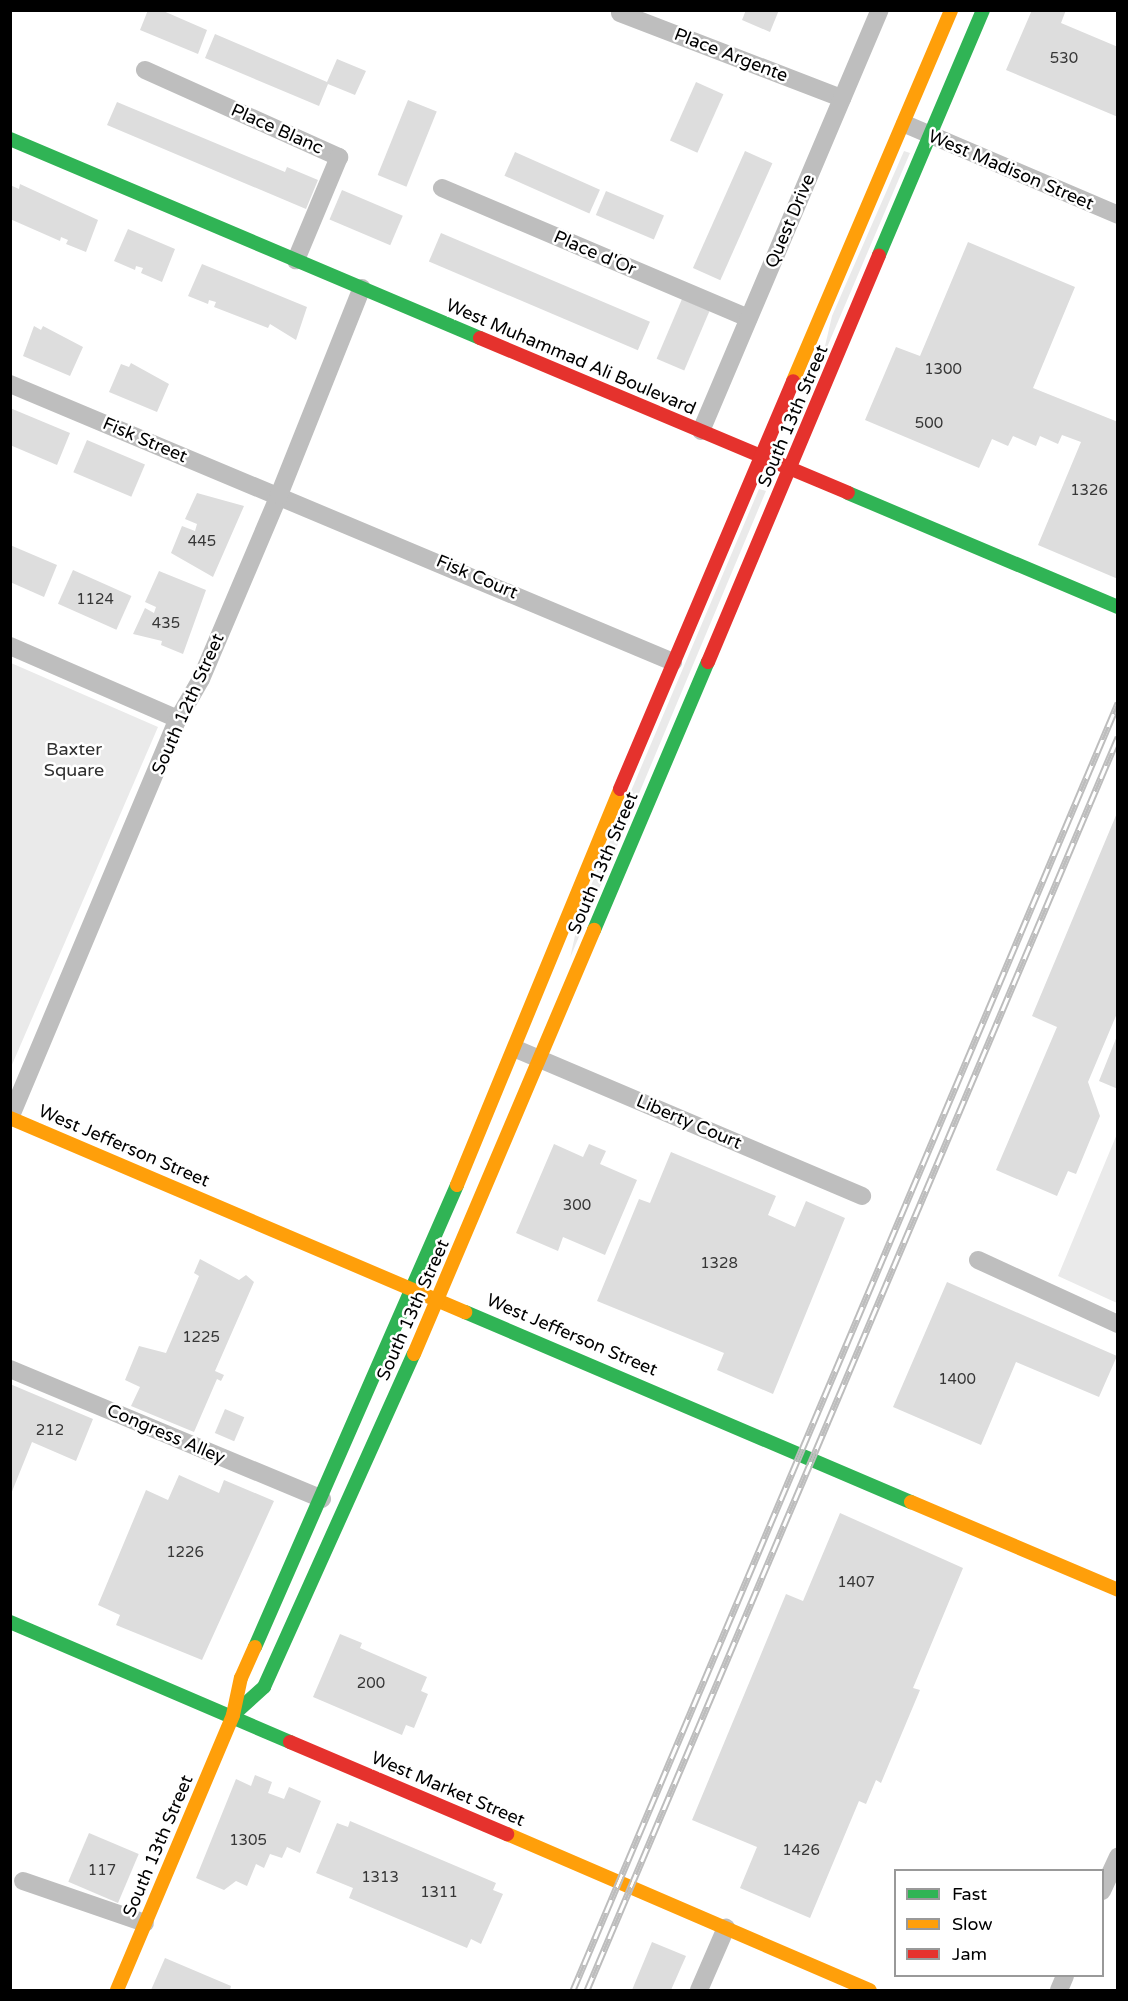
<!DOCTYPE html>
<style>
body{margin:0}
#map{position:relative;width:1128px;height:2001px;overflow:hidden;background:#fff;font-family:"Varela Round",sans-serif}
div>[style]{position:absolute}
.green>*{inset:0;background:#eaeaea}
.building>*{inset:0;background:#ddd;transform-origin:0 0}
.street>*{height:18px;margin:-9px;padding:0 9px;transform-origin:9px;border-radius:9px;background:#bebebe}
.fast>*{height:14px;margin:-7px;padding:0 7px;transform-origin:7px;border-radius:7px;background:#30b455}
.slow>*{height:14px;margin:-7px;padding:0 7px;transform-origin:7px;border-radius:7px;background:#ff9f0a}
.jam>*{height:14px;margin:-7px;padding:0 7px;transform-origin:7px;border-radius:7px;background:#e5322d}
.rail>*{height:7px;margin-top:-3.5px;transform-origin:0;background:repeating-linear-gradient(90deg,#fff 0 14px,#bdbdbd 0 28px);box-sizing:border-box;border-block:2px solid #bdbdbd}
span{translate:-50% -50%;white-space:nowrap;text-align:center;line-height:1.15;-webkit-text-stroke:5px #fff;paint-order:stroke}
.number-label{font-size:15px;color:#373737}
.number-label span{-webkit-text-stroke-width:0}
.street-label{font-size:18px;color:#000}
.park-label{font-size:18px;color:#303030}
.frame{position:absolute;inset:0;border:12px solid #000;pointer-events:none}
.legend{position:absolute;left:894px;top:1869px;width:210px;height:108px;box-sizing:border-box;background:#fff;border:2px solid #999;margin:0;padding:8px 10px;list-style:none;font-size:18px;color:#000}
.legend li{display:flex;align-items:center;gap:12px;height:30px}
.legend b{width:30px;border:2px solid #999}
</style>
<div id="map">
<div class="green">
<div style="clip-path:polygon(904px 151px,910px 153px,822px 359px,832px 316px)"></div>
<div style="clip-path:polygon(759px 489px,766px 491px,570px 958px,581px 909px)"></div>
<div style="clip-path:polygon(11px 663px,158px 727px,11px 1067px,10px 663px)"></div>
<div style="clip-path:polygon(1117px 1134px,1117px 1303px,1058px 1276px)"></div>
</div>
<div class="building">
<div style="clip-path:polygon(148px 10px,161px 10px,207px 30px,198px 54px,140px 30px)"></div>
<div style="clip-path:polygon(746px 10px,779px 10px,770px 32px,742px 20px)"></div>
<div style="clip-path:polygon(1032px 10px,1066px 10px,1061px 23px,1118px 47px,1118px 117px,1006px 70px)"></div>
<div style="clip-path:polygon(215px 34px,327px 82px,337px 59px,366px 71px,355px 95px,328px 84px,319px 106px,205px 58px)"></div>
<div style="left:696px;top:82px;width:30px;height:64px;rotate:24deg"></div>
<div style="left:408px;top:100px;width:31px;height:81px;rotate:22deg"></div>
<div style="clip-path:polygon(117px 102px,285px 172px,287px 167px,318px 180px,306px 209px,107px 125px)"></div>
<div style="left:745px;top:151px;width:30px;height:128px;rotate:24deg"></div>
<div style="left:515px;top:152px;width:93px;height:26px;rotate:24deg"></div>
<div style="clip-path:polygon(20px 184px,98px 220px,86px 252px,66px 244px,68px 240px,61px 237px,60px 241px,10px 219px,10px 185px,19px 189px)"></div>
<div style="left:342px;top:190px;width:66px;height:32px;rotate:23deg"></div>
<div style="left:606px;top:191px;width:63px;height:26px;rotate:23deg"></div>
<div style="clip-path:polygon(128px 229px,175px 249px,162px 282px,141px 273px,143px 268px,136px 266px,135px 270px,114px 261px)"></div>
<div style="left:441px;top:233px;width:227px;height:31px;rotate:23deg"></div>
<div style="clip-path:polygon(968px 242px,1075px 287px,1033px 388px,1118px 422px,1118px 579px,1038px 545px,1081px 442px,1062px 435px,1058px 444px,1040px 436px,1036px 446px,1013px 436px,1008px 446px,992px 439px,979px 468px,865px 420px,896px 347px,920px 356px)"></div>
<div style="clip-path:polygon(202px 264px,307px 307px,296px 340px,270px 324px,268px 328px,214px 307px,216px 302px,209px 300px,208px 304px,188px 296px)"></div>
<div style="left:682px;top:299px;width:30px;height:65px;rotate:23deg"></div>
<div style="clip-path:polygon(34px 326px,41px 330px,43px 326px,83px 347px,70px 376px,23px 356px)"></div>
<div style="clip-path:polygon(131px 363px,169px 384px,157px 412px,109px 392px,121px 364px,129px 367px)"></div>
<div style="clip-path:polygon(10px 408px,70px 433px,57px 465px,10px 445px)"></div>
<div style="left:87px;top:440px;width:63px;height:35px;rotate:23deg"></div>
<div style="clip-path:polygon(197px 493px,244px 506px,213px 577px,171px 553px,182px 526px,195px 531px,197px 524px,185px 519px)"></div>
<div style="clip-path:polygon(10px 545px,57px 565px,44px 597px,10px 582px)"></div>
<div style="left:73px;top:570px;width:64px;height:37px;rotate:24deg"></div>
<div style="clip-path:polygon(159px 571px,206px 590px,183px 654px,161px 645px,162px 641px,133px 634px,145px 608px,154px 613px,156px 607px,145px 602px)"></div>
<div style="clip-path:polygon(1117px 813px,1118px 1011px,1088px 1082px,1100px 1116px,1076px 1174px,1068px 1171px,1057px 1196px,996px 1170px,1057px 1027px,1032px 1016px)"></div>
<div style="clip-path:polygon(1117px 1036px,1118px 1036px,1118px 1089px,1099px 1081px)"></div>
<div style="clip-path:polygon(554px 1144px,583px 1157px,589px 1144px,606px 1151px,600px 1164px,637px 1180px,605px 1255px,563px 1237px,558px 1251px,516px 1233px)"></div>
<div style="clip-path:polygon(671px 1152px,776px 1196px,768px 1215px,795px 1227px,806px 1201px,845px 1218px,773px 1394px,717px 1370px,724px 1353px,597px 1301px,639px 1199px,650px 1203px)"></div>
<div style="clip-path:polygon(200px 1259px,239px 1280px,246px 1275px,254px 1282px,215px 1371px,224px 1375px,221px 1381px,217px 1379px,194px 1432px,131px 1406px,140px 1387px,125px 1380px,139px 1346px,166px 1353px,199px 1276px,194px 1273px)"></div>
<div style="clip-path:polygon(947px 1282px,1117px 1356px,1099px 1397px,1016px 1362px,981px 1445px,893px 1407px)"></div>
<div style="clip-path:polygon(10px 1384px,93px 1419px,76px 1461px,32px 1442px,11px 1494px)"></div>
<div style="left:225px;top:1409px;width:21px;height:26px;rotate:23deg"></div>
<div style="clip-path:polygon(179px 1475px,219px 1493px,224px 1480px,274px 1501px,202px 1660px,116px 1625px,120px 1615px,98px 1605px,146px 1490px,168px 1500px)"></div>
<div style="clip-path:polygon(840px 1513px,963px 1568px,913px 1688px,920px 1690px,881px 1783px,876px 1780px,866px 1804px,859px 1801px,810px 1918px,740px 1888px,757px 1847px,692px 1820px,786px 1594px,803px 1601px)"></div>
<div style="clip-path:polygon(340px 1634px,362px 1643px,360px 1648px,427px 1677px,421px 1691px,428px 1694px,414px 1728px,406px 1725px,402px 1735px,313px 1697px)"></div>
<div style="clip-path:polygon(255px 1775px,272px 1782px,268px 1793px,284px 1799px,289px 1787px,321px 1801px,300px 1853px,287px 1847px,282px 1858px,270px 1854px,264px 1868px,256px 1864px,247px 1886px,236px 1881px,224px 1890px,196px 1878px,236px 1779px,251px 1786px)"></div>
<div style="clip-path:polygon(350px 1821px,496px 1883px,493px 1890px,503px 1894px,481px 1944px,471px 1939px,467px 1948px,349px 1898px,353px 1888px,316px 1873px,337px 1823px,348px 1827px)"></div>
<div style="left:89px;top:1833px;width:54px;height:53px;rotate:23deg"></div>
<div style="clip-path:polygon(652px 1942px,686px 1956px,671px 1990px,632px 1990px)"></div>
<div style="clip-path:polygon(165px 1958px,231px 1986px,230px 1990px,151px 1990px)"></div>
</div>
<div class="street">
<div style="left:620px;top:13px;width:238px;rotate:21deg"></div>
<div style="left:145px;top:70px;width:213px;rotate:24.2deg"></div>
<div style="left:339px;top:157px;width:112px;rotate:112.7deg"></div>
<div style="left:905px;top:124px;width:232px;rotate:23.1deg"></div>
<div style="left:442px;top:188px;width:333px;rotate:23deg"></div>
<div style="left:10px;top:384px;width:719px;rotate:22.75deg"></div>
<div style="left:701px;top:431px;width:457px;rotate:-67deg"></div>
<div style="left:10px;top:646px;width:183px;rotate:23.5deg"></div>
<div style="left:516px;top:1049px;width:376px;rotate:23deg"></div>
<div style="left:10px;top:1118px;width:433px;rotate:-67.2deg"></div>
<div style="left:178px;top:719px;width:46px;rotate:-60.1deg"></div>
<div style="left:201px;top:679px;width:200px;rotate:-67deg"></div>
<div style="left:279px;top:495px;width:223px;rotate:-68.2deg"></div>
<div style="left:978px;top:1260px;width:154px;rotate:24.6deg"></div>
<div style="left:10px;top:1369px;width:338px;rotate:22.6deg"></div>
<div style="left:23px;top:1881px;width:129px;rotate:19deg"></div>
<div style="left:1102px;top:1891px;width:38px;rotate:-65deg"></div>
<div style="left:699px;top:1990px;width:68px;rotate:-66.5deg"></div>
<div style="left:1059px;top:1990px;width:15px;rotate:-67deg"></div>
</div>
<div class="fast">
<div style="left:10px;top:139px;width:510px;rotate:22.95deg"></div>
<div style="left:879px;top:255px;width:266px;rotate:-67deg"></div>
<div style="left:848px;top:493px;width:293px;rotate:22.9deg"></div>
<div style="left:594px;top:930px;width:291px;rotate:-67deg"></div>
<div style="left:465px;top:1312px;width:485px;rotate:23.1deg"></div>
<div style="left:10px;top:1622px;width:305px;rotate:23.2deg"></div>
<div style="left:255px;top:1647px;width:504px;rotate:-66.38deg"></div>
<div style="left:233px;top:1715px;width:42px;rotate:-42.1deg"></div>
<div style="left:264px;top:1687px;width:365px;rotate:-65.8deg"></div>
</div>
<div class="slow">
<div style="left:793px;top:381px;width:403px;rotate:-66.9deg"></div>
<div style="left:10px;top:1118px;width:495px;rotate:23.1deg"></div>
<div style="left:457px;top:1185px;width:428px;rotate:-67.6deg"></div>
<div style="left:414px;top:1354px;width:461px;rotate:-67deg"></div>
<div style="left:911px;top:1502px;width:225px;rotate:23deg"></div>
<div style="left:507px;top:1834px;width:395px;rotate:23.3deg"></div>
<div style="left:117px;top:1990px;width:298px;rotate:-67.1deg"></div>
<div style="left:233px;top:1715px;width:38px;rotate:-78deg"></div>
<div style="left:241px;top:1678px;width:34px;rotate:-66deg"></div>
</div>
<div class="jam">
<div style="left:480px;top:338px;width:399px;rotate:22.8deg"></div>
<div style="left:708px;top:662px;width:441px;rotate:-67.2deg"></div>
<div style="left:620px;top:789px;width:443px;rotate:-67deg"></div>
<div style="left:290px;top:1742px;width:236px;rotate:23deg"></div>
</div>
<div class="rail">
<div style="left:573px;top:1990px;width:1398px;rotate:-67.05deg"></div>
<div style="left:587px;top:1990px;width:1361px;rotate:-67.03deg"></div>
</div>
<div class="number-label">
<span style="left:1064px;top:59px">530</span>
<span style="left:943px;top:370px">1300</span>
<span style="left:929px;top:424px">500</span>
<span style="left:1089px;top:491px">1326</span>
<span style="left:202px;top:542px">445</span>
<span style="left:95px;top:600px">1124</span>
<span style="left:166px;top:624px">435</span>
<span style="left:577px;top:1206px">300</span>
<span style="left:719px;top:1264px">1328</span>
<span style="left:201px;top:1338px">1225</span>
<span style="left:957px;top:1380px">1400</span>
<span style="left:50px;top:1431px">212</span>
<span style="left:185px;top:1553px">1226</span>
<span style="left:856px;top:1583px">1407</span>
<span style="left:371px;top:1684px">200</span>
<span style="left:248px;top:1841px">1305</span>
<span style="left:801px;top:1851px">1426</span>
<span style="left:102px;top:1871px">117</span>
<span style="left:380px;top:1878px">1313</span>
<span style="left:439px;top:1893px">1311</span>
</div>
<div class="street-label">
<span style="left:731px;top:55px;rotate:21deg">Place Argente</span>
<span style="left:277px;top:129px;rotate:24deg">Place Blanc</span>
<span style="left:1011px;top:170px;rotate:23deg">West Madison Street</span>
<span style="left:790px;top:221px;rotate:-67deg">Quest Drive</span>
<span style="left:595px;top:253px;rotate:23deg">Place d'Or</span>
<span style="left:571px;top:357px;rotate:23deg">West Muhammad Ali Boulevard</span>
<span style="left:793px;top:416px;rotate:-67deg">South 13th Street</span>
<span style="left:145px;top:440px;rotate:23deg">Fisk Street</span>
<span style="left:477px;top:577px;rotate:23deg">Fisk Court</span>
<span style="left:188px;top:704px;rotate:-66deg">South 12th Street</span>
<span style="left:603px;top:863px;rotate:-67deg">South 13th Street</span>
<span style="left:689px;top:1122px;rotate:23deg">Liberty Court</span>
<span style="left:124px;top:1146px;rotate:23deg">West Jefferson Street</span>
<span style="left:413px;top:1310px;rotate:-66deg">South 13th Street</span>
<span style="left:572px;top:1335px;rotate:23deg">West Jefferson Street</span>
<span style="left:166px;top:1434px;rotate:23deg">Congress Alley</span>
<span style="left:448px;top:1789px;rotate:23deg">West Market Street</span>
<span style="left:158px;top:1846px;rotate:-67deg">South 13th Street</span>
</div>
<div class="park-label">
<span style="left:74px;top:760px">Baxter<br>Square</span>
</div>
<div class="frame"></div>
<ul class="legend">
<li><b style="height:8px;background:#30b455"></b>Fast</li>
<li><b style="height:8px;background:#ff9f0a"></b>Slow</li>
<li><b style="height:8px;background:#e5322d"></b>Jam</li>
</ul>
</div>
